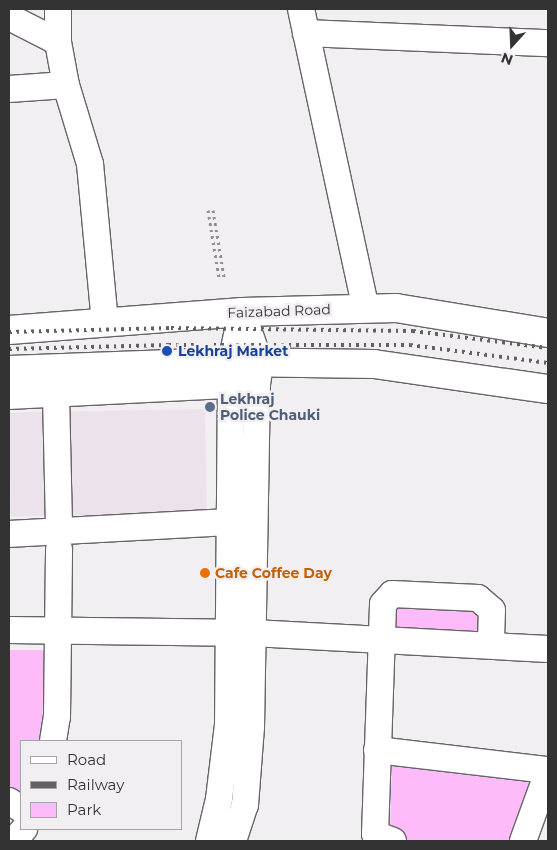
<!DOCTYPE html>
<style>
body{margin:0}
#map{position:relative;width:557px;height:850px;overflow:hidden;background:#f2eff2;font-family:Montserrat,sans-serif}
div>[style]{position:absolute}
.built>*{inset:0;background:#ebe2eb;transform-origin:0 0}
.green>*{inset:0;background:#febbfa;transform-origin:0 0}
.path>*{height:3px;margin-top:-1.5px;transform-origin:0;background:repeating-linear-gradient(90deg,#918f91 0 2.5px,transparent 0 6.5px)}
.roads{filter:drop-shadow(1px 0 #676467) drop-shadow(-1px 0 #676467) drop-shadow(0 1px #676467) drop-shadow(0 -1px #676467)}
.minor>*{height:26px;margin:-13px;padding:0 13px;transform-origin:13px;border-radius:13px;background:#fff}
.major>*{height:28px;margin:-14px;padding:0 14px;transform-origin:14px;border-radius:14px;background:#fff}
.rail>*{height:4px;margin-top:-2px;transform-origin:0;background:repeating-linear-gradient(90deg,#626162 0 2.5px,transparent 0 7.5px)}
.dots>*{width:14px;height:14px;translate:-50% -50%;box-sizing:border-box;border:2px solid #f2eff2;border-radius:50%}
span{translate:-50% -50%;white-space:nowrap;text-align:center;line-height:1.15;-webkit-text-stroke:5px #f2eff2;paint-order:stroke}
.street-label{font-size:14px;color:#343334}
.transit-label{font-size:14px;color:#164399;font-weight:700}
.left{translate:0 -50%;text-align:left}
.service-label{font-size:14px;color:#4e5e75;font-weight:700}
.food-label{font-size:14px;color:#c56008;font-weight:700}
.frame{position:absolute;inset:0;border:10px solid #343334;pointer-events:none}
.legend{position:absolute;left:20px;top:740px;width:162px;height:90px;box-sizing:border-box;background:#f2eff2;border:1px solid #a6a4a6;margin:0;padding:6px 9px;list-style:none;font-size:15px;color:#343334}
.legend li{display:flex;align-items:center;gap:10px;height:25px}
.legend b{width:25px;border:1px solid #a6a4a6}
.north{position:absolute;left:487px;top:20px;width:50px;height:50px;-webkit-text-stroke:4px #f2eff2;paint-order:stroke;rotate:200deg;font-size:14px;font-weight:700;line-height:20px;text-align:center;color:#343334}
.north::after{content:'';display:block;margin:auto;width:18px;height:22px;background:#343334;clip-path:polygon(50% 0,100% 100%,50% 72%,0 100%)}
</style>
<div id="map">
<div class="built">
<div style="left:205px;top:409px;width:104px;height:196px;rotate:89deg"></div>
</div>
<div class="green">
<div style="left:394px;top:604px;width:91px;height:30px;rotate:3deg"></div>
<div style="clip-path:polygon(9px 650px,46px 650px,41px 741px,21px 741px,21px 795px,9px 787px)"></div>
<div style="clip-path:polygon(392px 758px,539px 776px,516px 841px,408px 841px,390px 834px)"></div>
</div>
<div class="path">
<div style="left:208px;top:210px;width:69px;rotate:80.8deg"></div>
<div style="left:213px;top:210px;width:68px;rotate:80.7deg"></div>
</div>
<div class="roads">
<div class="minor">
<div style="left:58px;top:9px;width:33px;rotate:90deg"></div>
<div style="left:58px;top:42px;width:44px;rotate:79.5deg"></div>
<div style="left:66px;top:85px;width:83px;rotate:73.1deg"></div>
<div style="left:90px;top:164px;width:159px;rotate:84.6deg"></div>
<div style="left:301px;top:9px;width:307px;rotate:77.8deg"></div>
<div style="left:9px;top:17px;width:55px;rotate:27deg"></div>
<div style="left:306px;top:33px;width:242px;rotate:2.4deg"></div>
<div style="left:9px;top:89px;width:57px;rotate:-4deg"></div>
<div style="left:56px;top:394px;width:136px;rotate:88.7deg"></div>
<div style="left:9px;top:396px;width:239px;rotate:-2.9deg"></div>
<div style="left:9px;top:534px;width:221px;rotate:-3.1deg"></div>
<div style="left:9px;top:630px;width:244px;rotate:0.7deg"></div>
<div style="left:253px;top:633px;width:295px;rotate:3.1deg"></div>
<div style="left:53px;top:741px;width:24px;rotate:-81deg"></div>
<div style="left:57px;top:717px;width:168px;rotate:-89.3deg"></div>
<div style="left:377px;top:750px;width:172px;rotate:6.7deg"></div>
<div style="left:9px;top:801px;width:14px;rotate:34deg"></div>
<div style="left:14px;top:841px;width:16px;rotate:-50deg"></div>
<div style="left:209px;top:841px;width:43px;rotate:-76.6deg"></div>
<div style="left:219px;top:799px;width:75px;rotate:-83.1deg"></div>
<div style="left:228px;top:725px;width:363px;rotate:-89.5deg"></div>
<div style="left:231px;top:362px;width:51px;rotate:-77.6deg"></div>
<div style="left:233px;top:841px;width:38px;rotate:-72deg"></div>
<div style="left:245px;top:805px;width:78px;rotate:-85.6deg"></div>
<div style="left:251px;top:727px;width:343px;rotate:-89deg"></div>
<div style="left:257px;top:384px;width:20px;rotate:-81deg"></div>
<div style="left:260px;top:364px;width:55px;rotate:-109.1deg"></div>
<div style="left:393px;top:841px;width:19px;rotate:-159deg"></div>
<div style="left:375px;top:834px;width:230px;rotate:-88deg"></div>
<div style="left:383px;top:604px;width:13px;rotate:-48deg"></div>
<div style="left:392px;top:594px;width:86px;rotate:2.7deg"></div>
<div style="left:478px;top:598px;width:18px;rotate:41deg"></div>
<div style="left:492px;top:610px;width:35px;rotate:92deg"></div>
<div style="left:523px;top:841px;width:73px;rotate:-70.1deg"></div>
</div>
<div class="major">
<div style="left:9px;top:330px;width:234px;rotate:-4.4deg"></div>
<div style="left:242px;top:312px;width:154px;rotate:-1.5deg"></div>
<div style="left:396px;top:308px;width:154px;rotate:9.3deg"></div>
<div style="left:9px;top:370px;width:222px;rotate:-2.1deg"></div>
<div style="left:231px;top:362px;width:143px;rotate:0.8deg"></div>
<div style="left:374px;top:364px;width:176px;rotate:8.2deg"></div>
</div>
</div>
<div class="rail">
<div style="left:9px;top:332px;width:162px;rotate:-1.4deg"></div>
<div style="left:171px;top:328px;width:242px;rotate:0.7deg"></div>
<div style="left:413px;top:331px;width:136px;rotate:7.2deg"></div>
<div style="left:9px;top:349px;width:160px;rotate:-1.4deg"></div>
<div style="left:169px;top:345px;width:241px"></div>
<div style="left:410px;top:345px;width:139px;rotate:7.4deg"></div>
</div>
<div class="dots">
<div style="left:167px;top:351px;background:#1a4fb4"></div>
<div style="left:210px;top:407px;background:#5c6f8a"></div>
<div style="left:205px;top:573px;background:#e8710a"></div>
</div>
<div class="street-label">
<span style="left:279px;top:311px;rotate:-2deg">Faizabad Road</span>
</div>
<div class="transit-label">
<span class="left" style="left:178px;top:351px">Lekhraj Market</span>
</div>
<div class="service-label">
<span class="left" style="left:220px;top:407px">Lekhraj<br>Police Chauki</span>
</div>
<div class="food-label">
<span class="left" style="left:215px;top:573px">Cafe Coffee Day</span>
</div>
<div class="frame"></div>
<ul class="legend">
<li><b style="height:6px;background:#fff"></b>Road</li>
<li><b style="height:6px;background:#626162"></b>Railway</li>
<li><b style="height:14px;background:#febbfa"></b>Park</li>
</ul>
<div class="north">N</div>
</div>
